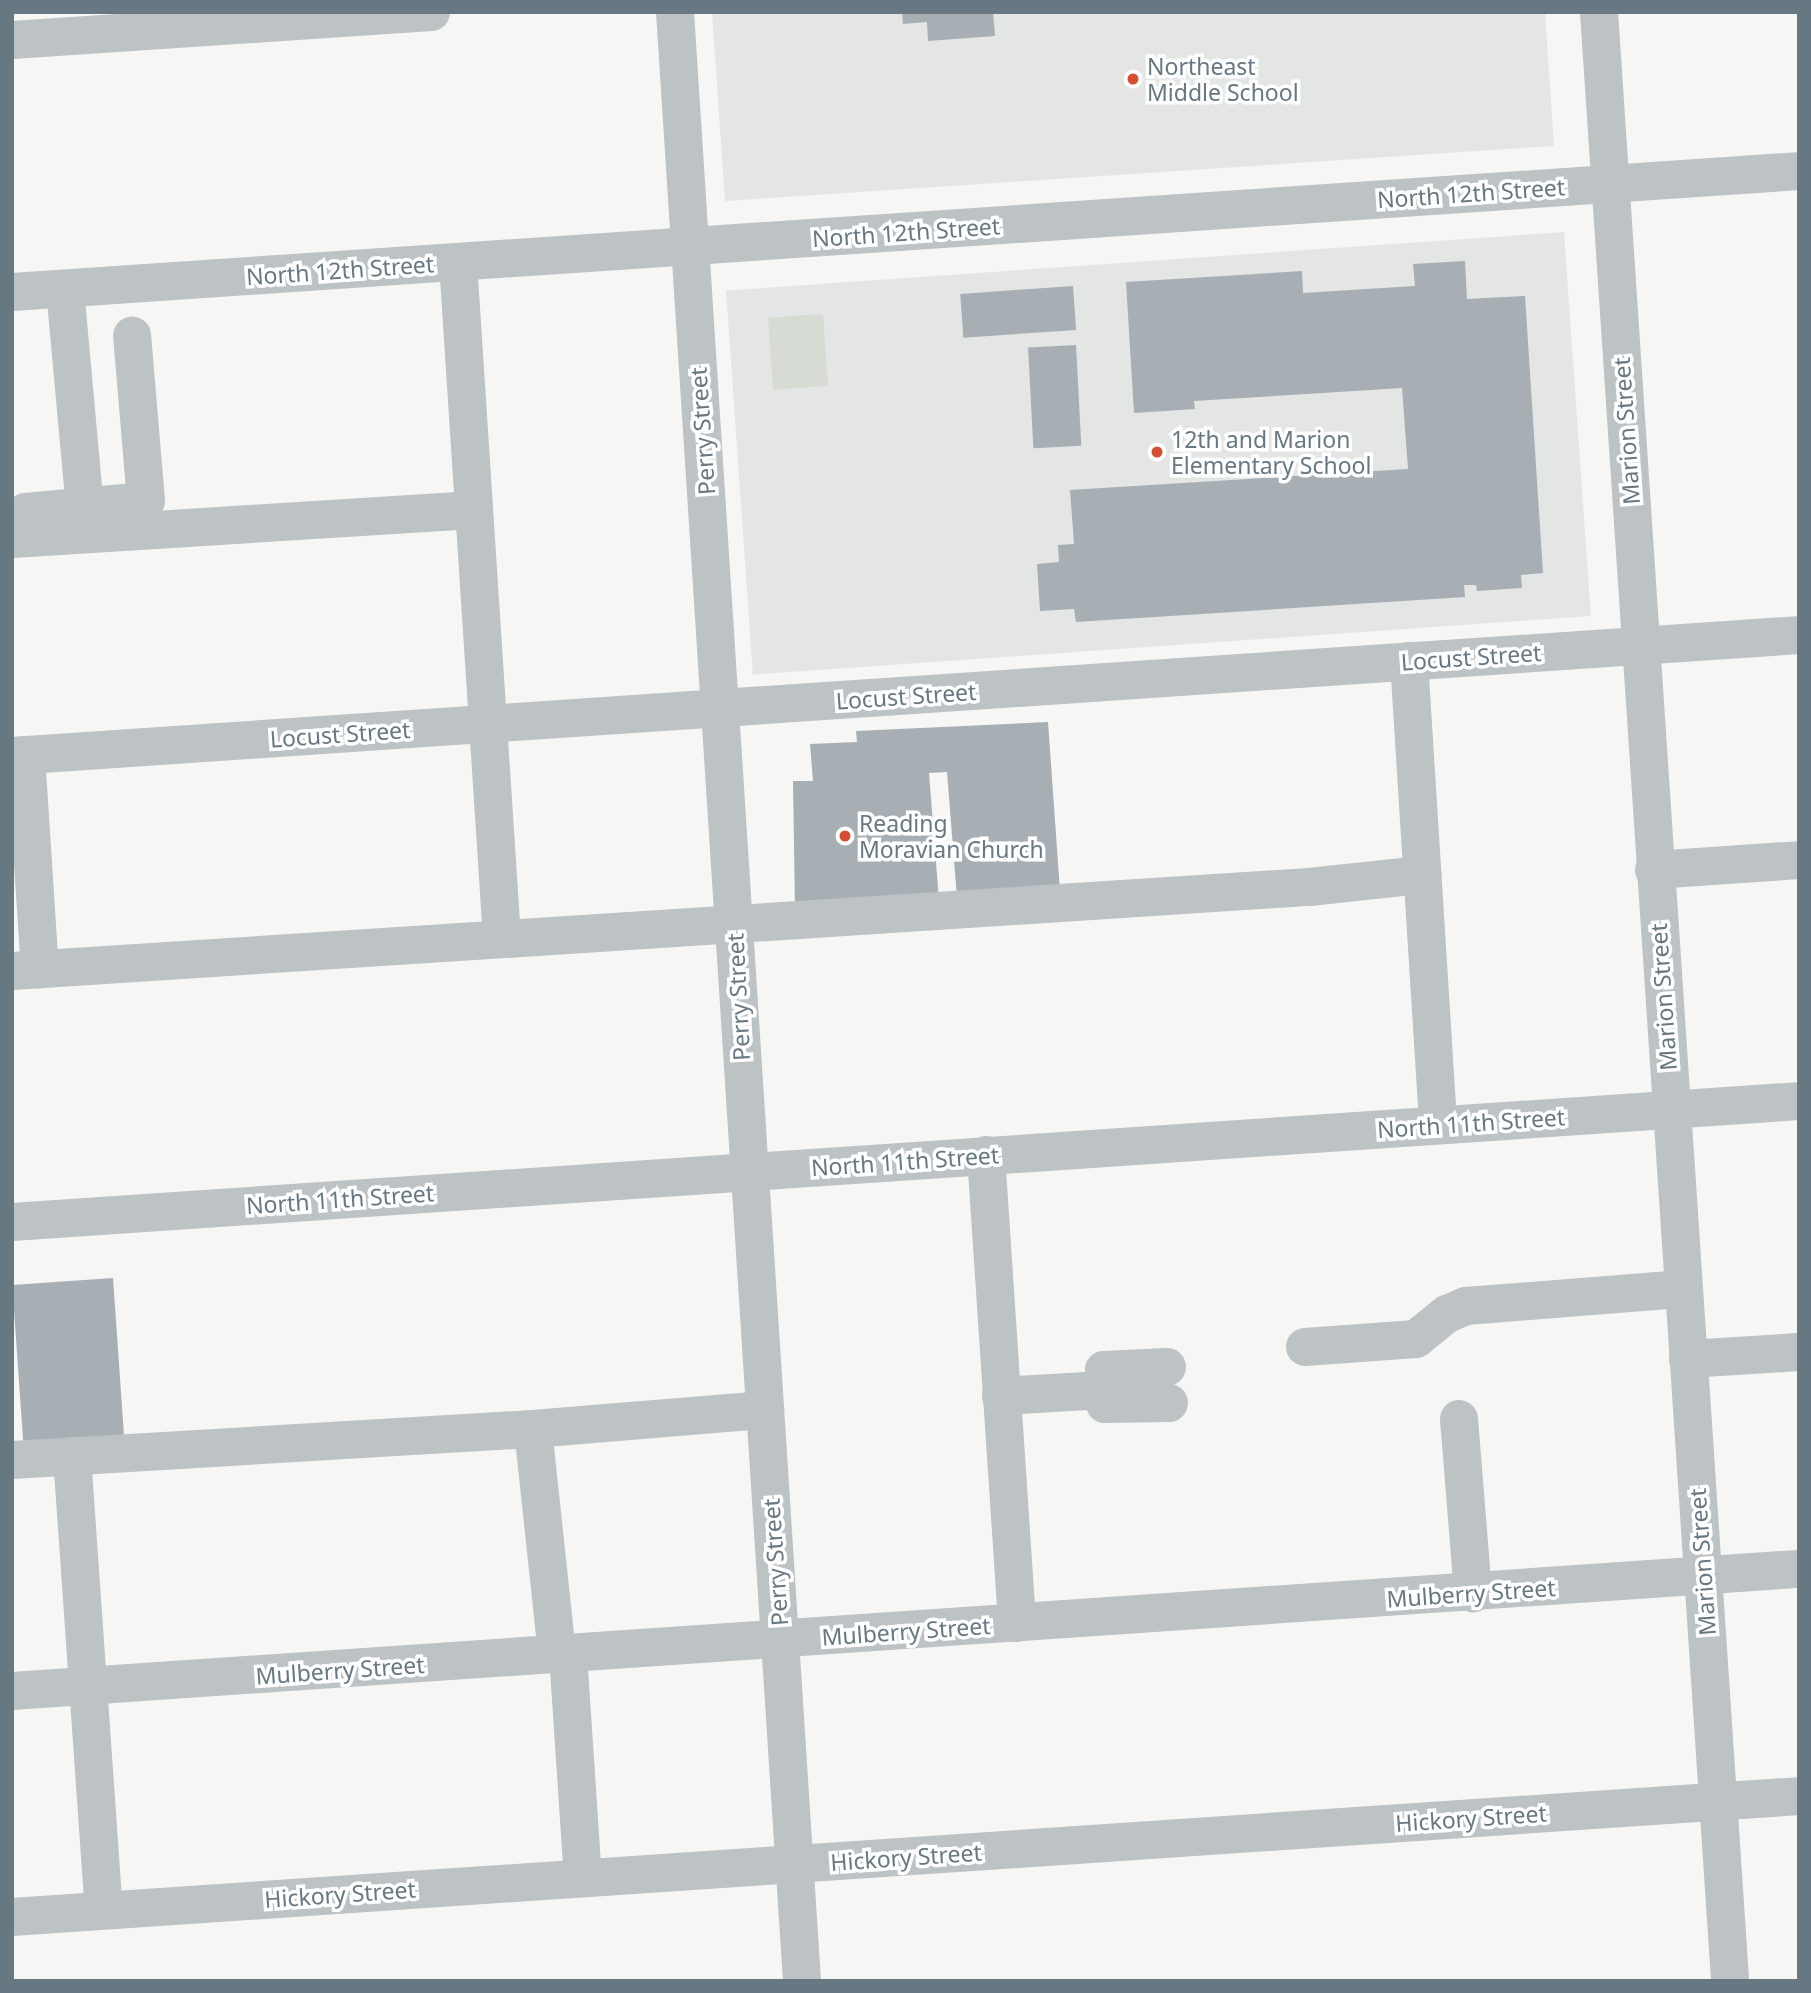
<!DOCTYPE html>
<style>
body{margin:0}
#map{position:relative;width:1811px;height:1993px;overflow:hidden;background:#f6f6f4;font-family:"Noto Sans",sans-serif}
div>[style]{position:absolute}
.built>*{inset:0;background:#e4e5e5;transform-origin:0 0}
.green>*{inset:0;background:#d6dbd3;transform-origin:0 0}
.building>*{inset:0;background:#a7afb4;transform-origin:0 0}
.minor>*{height:38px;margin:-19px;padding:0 19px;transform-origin:19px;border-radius:19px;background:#bdc2c5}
.dots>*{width:19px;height:19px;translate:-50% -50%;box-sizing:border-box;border:4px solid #fff;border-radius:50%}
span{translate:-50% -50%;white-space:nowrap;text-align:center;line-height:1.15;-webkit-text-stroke:7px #fff;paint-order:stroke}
.poi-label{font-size:23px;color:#677883}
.left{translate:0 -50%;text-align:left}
.street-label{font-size:23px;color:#677883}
.frame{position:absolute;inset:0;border:14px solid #677883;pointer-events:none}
</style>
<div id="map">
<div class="built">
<div style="clip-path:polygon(712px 12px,1545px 12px,1554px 146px,725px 201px)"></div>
<div style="left:1564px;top:232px;width:385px;height:840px;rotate:86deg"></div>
</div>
<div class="green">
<div style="left:823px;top:314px;width:72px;height:55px;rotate:86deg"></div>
</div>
<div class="building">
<div style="clip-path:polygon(902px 12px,993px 12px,995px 36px,928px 41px,927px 22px,903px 24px)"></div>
<div style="clip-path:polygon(1465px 261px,1467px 299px,1525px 296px,1543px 573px,1521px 575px,1522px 588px,1477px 591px,1476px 585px,1464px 585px,1465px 597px,1076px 622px,1074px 609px,1040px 611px,1037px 564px,1059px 562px,1058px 545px,1074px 544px,1070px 490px,1408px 469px,1402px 388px,1194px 401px,1195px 409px,1134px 413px,1126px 282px,1302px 271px,1303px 293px,1415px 286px,1413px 264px)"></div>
<div style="left:1073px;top:286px;width:44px;height:113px;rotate:86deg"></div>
<div style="left:1076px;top:345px;width:101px;height:48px;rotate:87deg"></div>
<div style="clip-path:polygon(1048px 722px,1060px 891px,957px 898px,947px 772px,929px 773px,939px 900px,795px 910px,793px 781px,813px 781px,810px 744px,857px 742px,856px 731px)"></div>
<div style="left:113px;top:1278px;width:163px;height:101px;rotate:86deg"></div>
</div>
<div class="minor">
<div style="left:675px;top:12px;width:1973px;rotate:86.31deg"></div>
<div style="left:1599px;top:12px;width:1973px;rotate:86.19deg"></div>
<div style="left:12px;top:40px;width:420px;rotate:-3.8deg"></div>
<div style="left:458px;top:262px;width:677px;rotate:86.28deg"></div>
<div style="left:65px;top:289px;width:219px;rotate:84.8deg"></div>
<div style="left:12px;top:292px;width:1791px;rotate:-3.87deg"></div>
<div style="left:25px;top:512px;width:121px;rotate:-5.2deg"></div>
<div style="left:146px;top:501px;width:166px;rotate:-94.8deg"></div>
<div style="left:12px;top:539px;width:463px;rotate:-3.6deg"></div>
<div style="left:1409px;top:661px;width:465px;rotate:86.4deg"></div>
<div style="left:26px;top:755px;width:215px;rotate:86.3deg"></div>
<div style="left:12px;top:756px;width:1791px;rotate:-3.87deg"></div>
<div style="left:1654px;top:870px;width:145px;rotate:-3.9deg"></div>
<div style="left:12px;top:971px;width:1300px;rotate:-3.71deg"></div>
<div style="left:1309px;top:887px;width:114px;rotate:-6.1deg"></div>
<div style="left:986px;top:1155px;width:469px;rotate:86.2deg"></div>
<div style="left:12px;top:1222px;width:1791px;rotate:-3.87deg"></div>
<div style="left:1305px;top:1347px;width:111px;rotate:-4.1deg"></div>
<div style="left:1416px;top:1339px;width:40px;rotate:-39deg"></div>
<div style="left:1447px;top:1314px;width:21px;rotate:-23deg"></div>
<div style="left:1466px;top:1306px;width:218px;rotate:-4.5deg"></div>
<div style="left:1688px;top:1359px;width:111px;rotate:-3.6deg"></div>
<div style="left:1167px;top:1367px;width:63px;rotate:177.3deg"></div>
<div style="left:1104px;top:1370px;width:34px;rotate:88deg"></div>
<div style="left:1105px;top:1404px;width:64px;rotate:-0.9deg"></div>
<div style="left:1001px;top:1396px;width:103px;rotate:-3.3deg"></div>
<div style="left:1459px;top:1419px;width:175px;rotate:85.4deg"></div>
<div style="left:533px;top:1429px;width:227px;rotate:83.9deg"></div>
<div style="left:72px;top:1456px;width:455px;rotate:86deg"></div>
<div style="left:12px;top:1460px;width:522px;rotate:-3.41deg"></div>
<div style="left:533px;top:1429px;width:233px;rotate:-4.7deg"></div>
<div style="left:568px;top:1654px;width:224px;rotate:86.2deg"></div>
<div style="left:12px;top:1691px;width:1791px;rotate:-3.91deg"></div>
<div style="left:12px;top:1917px;width:1791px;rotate:-3.87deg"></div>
</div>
<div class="dots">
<div style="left:1133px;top:79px;background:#d74e33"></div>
<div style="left:1157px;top:452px;background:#d74e33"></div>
<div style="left:845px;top:836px;background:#d74e33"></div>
</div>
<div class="poi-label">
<span class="left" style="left:1147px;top:79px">Northeast<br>Middle School</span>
<span class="left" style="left:1171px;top:452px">12th and Marion<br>Elementary School</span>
<span class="left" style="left:859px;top:836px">Reading<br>Moravian Church</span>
</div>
<div class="street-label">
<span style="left:1471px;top:193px;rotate:-4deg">North 12th Street</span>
<span style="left:906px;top:232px;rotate:-4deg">North 12th Street</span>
<span style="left:340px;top:270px;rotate:-4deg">North 12th Street</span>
<span style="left:702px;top:431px;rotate:-94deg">Perry Street</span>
<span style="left:1626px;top:431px;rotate:-94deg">Marion Street</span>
<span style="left:1471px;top:657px;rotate:-4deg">Locust Street</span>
<span style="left:906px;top:696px;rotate:-4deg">Locust Street</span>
<span style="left:340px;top:734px;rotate:-4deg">Locust Street</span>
<span style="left:738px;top:997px;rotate:-93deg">Perry Street</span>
<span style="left:1663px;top:997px;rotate:-94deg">Marion Street</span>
<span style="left:1471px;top:1123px;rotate:-4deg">North 11th Street</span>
<span style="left:905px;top:1161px;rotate:-4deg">North 11th Street</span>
<span style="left:340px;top:1199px;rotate:-4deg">North 11th Street</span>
<span style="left:775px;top:1562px;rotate:-94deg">Perry Street</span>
<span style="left:1702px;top:1562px;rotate:-94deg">Marion Street</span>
<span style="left:1471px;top:1593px;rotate:-4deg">Mulberry Street</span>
<span style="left:906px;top:1631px;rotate:-4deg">Mulberry Street</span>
<span style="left:340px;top:1670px;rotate:-4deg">Mulberry Street</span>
<span style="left:1471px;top:1818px;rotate:-4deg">Hickory Street</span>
<span style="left:906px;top:1857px;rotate:-4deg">Hickory Street</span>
<span style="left:340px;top:1894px;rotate:-4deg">Hickory Street</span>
</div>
<div class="frame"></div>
</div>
